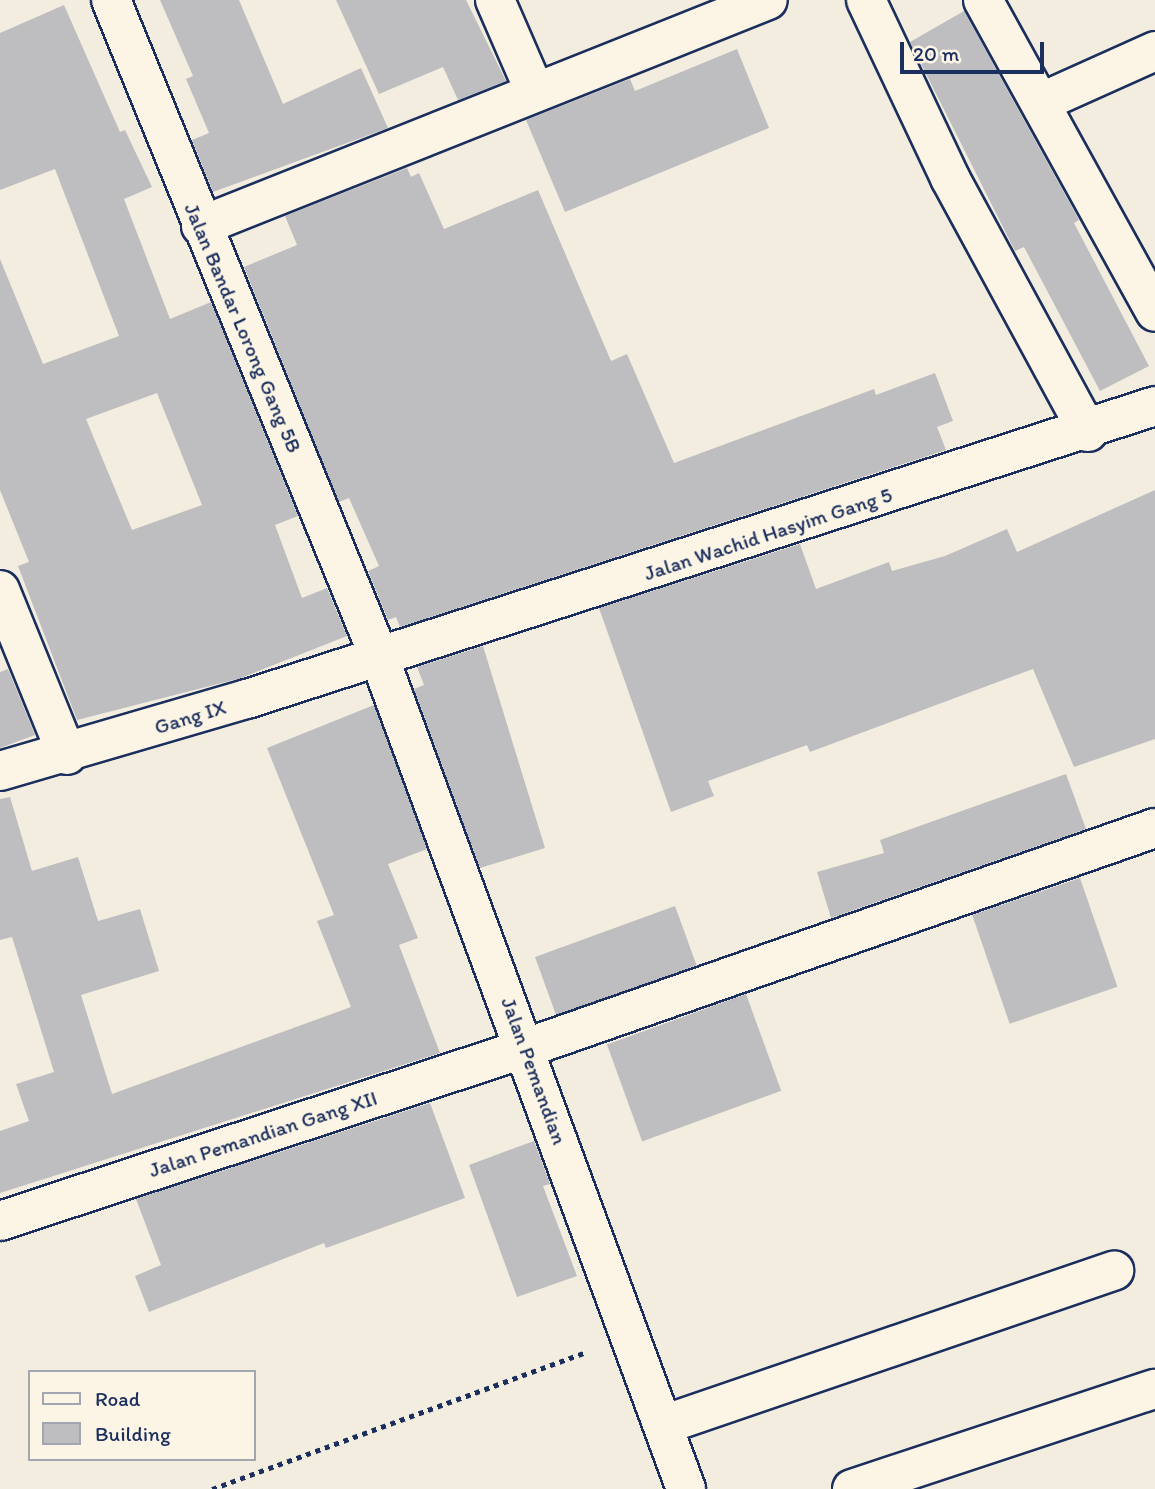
<!DOCTYPE html>
<style>
body{margin:0}
#map{position:relative;width:1155px;height:1489px;overflow:hidden;background:#f3ede0;font-family:Itim,sans-serif}
div>[style]{position:absolute}
.building>*{inset:0;background:#bebec0;transform-origin:0 0}
.path>*{height:4.5px;margin-top:-2.25px;transform-origin:0;background:repeating-linear-gradient(90deg,#1b2f5e 0 5px,transparent 0 10px)}
.roads{filter:drop-shadow(2px 0 #1b2f5e) drop-shadow(-2px 0 #1b2f5e) drop-shadow(0 2px #1b2f5e) drop-shadow(0 -2px #1b2f5e)}
.minor>*{height:38px;margin:-19px;padding:0 19px;transform-origin:19px;border-radius:19px;background:#fcf5e5}
span{translate:-50% -50%;white-space:nowrap;text-align:center;line-height:1.15;-webkit-text-stroke:7px #fcf5e5;paint-order:stroke}
.street-label{font-size:21px;color:#1b2f5e}
.legend{position:absolute;left:28px;top:1370px;width:228px;height:91px;box-sizing:border-box;background:#fcf5e5;border:2px solid #a2a6af;margin:0;padding:9px 12px;list-style:none;font-size:21px;color:#1b2f5e}
.legend li{display:flex;align-items:center;gap:14px;height:35px}
.legend b{width:35px;border:2px solid #a2a6af}
.scale{position:absolute;left:900px;top:42px;width:144px;height:32px;box-sizing:border-box;border:4px solid #1b2f5e;border-top:0;padding-left:9px;font-size:21px;line-height:24px;white-space:nowrap;color:#1b2f5e;-webkit-text-stroke:5px #fcf5e5;paint-order:stroke}
</style>
<div id="map">
<div class="building">
<div style="clip-path:polygon(160px 0,239px 0,283px 104px,361px 68px,388px 128px,213px 192px,192px 140px,209px 133px,186px 79px,193px 76px)"></div>
<div style="clip-path:polygon(336px 0,466px 0,506px 81px,458px 100px,443px 67px,379px 94px)"></div>
<div style="clip-path:polygon(evenodd,64px 5px,120px 132px,125px 130px,152px 187px,124px 199px,170px 319px,211px 302px,298px 516px,275px 525px,302px 598px,327px 588px,347px 636px,241px 678px,77px 720px,18px 566px,29px 562px,0 490px,0 259px,43px 364px,119px 336px,55px 169px,0 190px,0 33px,64px 5px,157px 393px,202px 505px,132px 530px,86px 419px,157px 393px)"></div>
<div style="clip-path:polygon(964px 11px,1079px 220px,1074px 223px,1149px 366px,1100px 391px,1024px 247px,1015px 251px,910px 42px)"></div>
<div style="clip-path:polygon(737px 49px,769px 128px,565px 212px,526px 120px,630px 79px,635px 91px)"></div>
<div style="clip-path:polygon(407px 168px,411px 177px,419px 173px,444px 229px,538px 190px,611px 361px,627px 354px,674px 463px,874px 389px,876px 395px,935px 373px,953px 421px,937px 427px,946px 450px,400px 627px,396px 617px,388px 620px,368px 571px,379px 566px,349px 498px,339px 502px,244px 267px,297px 245px,285px 216px)"></div>
<div style="clip-path:polygon(1155px 490px,1155px 739px,1074px 767px,1033px 669px,810px 752px,807px 745px,708px 781px,714px 796px,671px 812px,599px 608px,800px 544px,816px 589px,889px 562px,892px 571px,945px 556px,1007px 529px,1017px 552px)"></div>
<div style="clip-path:polygon(483px 646px,545px 848px,480px 868px,414px 689px,424px 685px,417px 667px)"></div>
<div style="clip-path:polygon(8px 669px,35px 735px,0 748px,0 672px)"></div>
<div style="clip-path:polygon(374px 705px,427px 849px,388px 864px,418px 938px,399px 945px,440px 1053px,0 1193px,0 1131px,29px 1121px,16px 1084px,54px 1072px,12px 937px,0 940px,0 799px,10px 797px,32px 871px,78px 857px,98px 921px,140px 909px,159px 971px,81px 995px,112px 1094px,351px 1007px,317px 921px,334px 915px,267px 748px)"></div>
<div style="clip-path:polygon(1066px 774px,1086px 829px,831px 918px,817px 872px,884px 853px,880px 840px)"></div>
<div style="left:1080px;top:878px;width:115px;height:114px;rotate:71deg"></div>
<div style="left:675px;top:906px;width:63px;height:149px;rotate:70deg"></div>
<div style="left:746px;top:994px;width:103px;height:148px;rotate:70deg"></div>
<div style="clip-path:polygon(430px 1103px,465px 1198px,326px 1248px,324px 1243px,149px 1312px,135px 1276px,161px 1265px,136px 1199px)"></div>
<div style="clip-path:polygon(534px 1141px,550px 1184px,543px 1186px,577px 1276px,517px 1297px,469px 1165px)"></div>
</div>
<div class="path">
<div style="left:212px;top:1489px;width:399px;rotate:-20.1deg"></div>
</div>
<div class="roads">
<div class="minor">
<div style="left:111px;top:0;width:706px;rotate:67.79deg"></div>
<div style="left:378px;top:654px;width:890px;rotate:69.75deg"></div>
<div style="left:495px;top:0;width:100px;rotate:66.5deg"></div>
<div style="left:866px;top:0;width:197px;rotate:64.7deg"></div>
<div style="left:950px;top:178px;width:289px;rotate:61.5deg"></div>
<div style="left:983px;top:0;width:356px;rotate:61.1deg"></div>
<div style="left:1044px;top:101px;width:122px;rotate:-24.2deg"></div>
<div style="left:201px;top:226px;width:610px;rotate:-21.73deg"></div>
<div style="left:0;top:590px;width:178px;rotate:67.9deg"></div>
<div style="left:0;top:771px;width:257px;rotate:-16.3deg"></div>
<div style="left:247px;top:699px;width:954px;rotate:-17.88deg"></div>
<div style="left:0;top:1221px;width:554px;rotate:-18.21deg"></div>
<div style="left:526px;top:1048px;width:666px;rotate:-19.28deg"></div>
<div style="left:663px;top:1425px;width:477px;rotate:-18.9deg"></div>
<div style="left:852px;top:1489px;width:319px;rotate:-18.3deg"></div>
</div>
</div>
<div class="street-label">
<span style="left:243px;top:328px;rotate:67deg">Jalan Bandar Lorong Gang 5B</span>
<span style="left:768px;top:534px;rotate:-18deg">Jalan Wachid Hasyim Gang 5</span>
<span style="left:190px;top:717px;rotate:-17deg">Gang IX</span>
<span style="left:534px;top:1071px;rotate:70deg">Jalan Pemandian</span>
<span style="left:263px;top:1134px;rotate:-18deg">Jalan Pemandian Gang XII</span>
</div>
<ul class="legend">
<li><b style="height:9px;background:#fcf5e5"></b>Road</li>
<li><b style="height:19px;background:#bebec0"></b>Building</li>
</ul>
<div class="scale">20 m</div>
</div>
